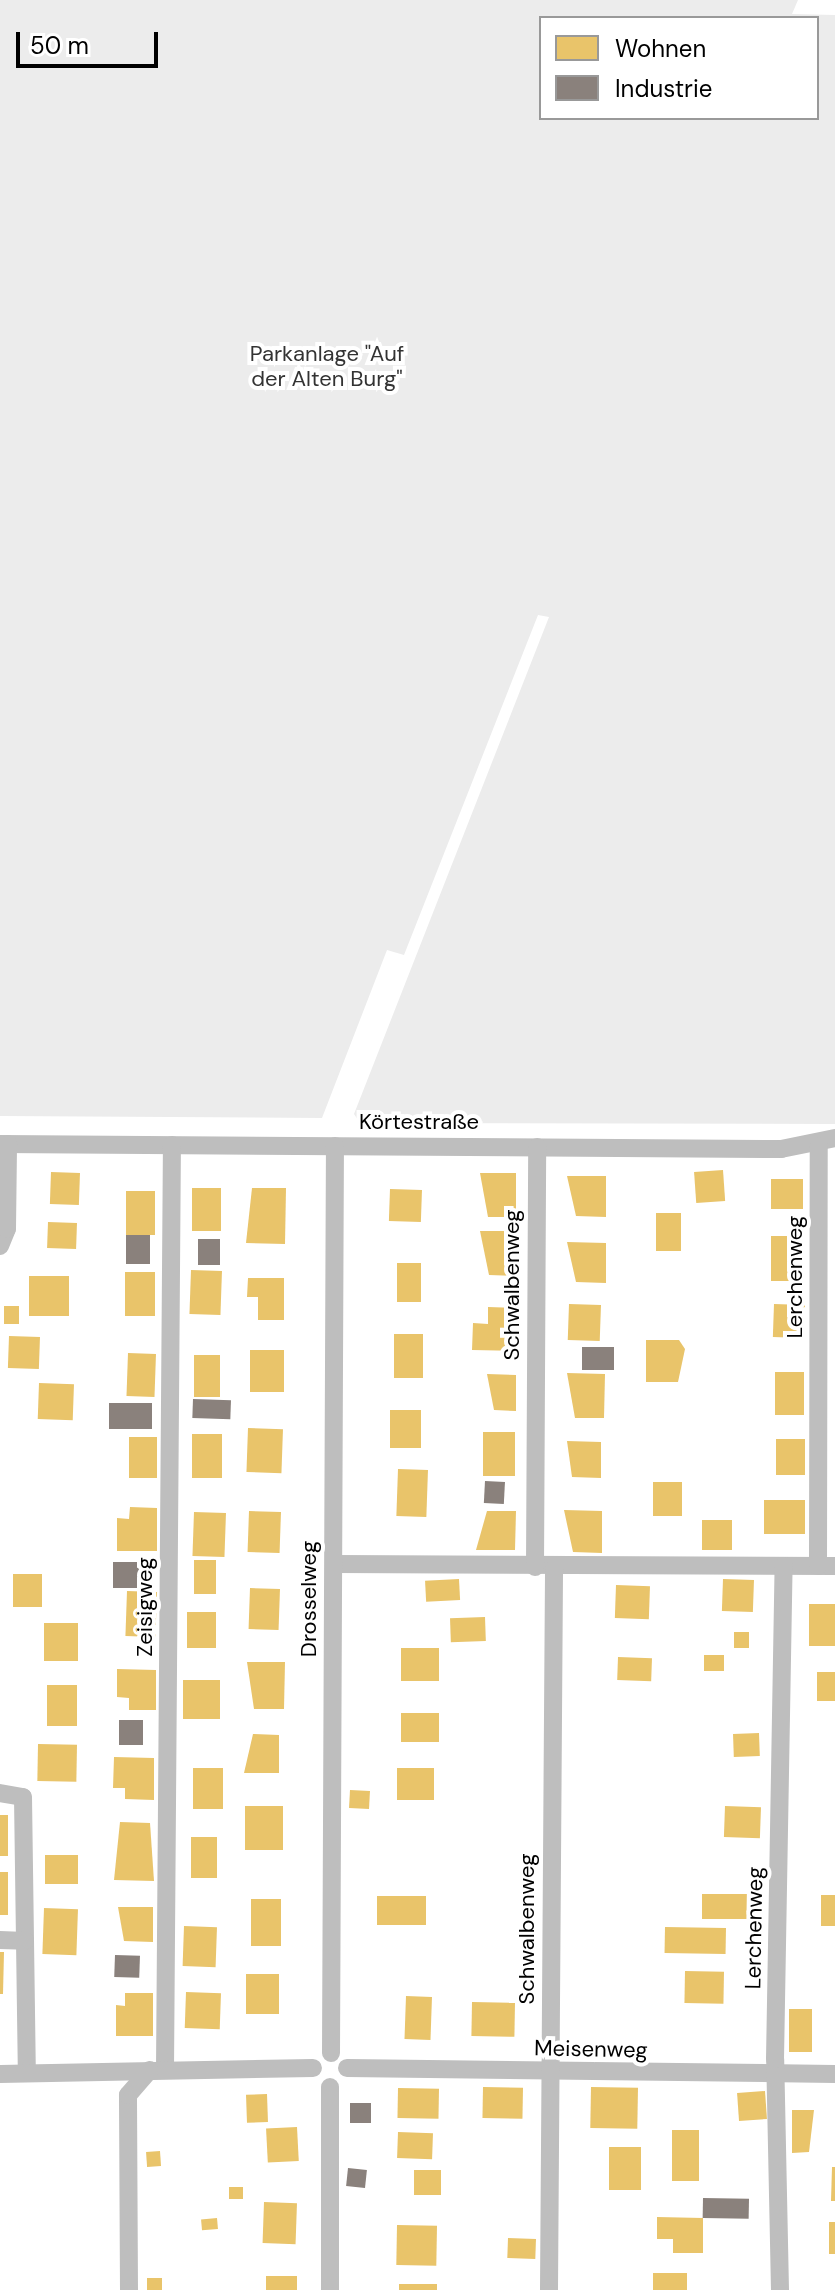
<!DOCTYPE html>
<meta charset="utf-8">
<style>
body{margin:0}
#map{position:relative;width:835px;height:2290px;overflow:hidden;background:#fff;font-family:"DM Sans",sans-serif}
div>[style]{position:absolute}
.green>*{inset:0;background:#ececec}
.homes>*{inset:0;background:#e9c46a;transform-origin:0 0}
.industry>*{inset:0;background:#8a817c;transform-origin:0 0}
.minor>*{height:18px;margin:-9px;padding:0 9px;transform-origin:9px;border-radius:9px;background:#bebebe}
span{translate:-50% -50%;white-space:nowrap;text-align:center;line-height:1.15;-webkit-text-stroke:8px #fff;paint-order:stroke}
.park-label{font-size:22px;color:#333}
.street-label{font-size:22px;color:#000}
.legend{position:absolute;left:539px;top:16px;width:280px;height:104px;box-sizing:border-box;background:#fff;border:2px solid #999;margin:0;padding:10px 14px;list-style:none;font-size:24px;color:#000}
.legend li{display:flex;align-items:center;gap:16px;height:40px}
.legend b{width:40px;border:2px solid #999}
.scale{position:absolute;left:16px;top:32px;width:142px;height:36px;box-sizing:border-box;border:4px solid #000;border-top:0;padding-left:10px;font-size:24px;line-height:28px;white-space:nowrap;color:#000;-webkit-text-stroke:6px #fff;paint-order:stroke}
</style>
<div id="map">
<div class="green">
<div style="clip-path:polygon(evenodd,0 0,798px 0,792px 14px,835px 15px,835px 1124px,360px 1123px,354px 1114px,549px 617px,538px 615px,404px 955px,387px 950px,322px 1118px,0 1116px,0 0,541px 18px,817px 18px,817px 118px,541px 118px,541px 18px)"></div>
</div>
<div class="homes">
<div style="left:723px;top:1170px;width:31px;height:29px;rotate:86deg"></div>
<div style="left:51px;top:1172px;width:29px;height:32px;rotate:2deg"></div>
<div style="clip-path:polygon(480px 1173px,516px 1173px,516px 1217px,488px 1217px)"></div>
<div style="clip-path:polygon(567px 1176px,606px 1176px,606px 1217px,576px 1216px)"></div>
<div style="left:771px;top:1179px;width:32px;height:30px"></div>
<div style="left:192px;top:1188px;width:29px;height:43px"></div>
<div style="clip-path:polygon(252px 1188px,286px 1188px,285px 1244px,246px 1243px)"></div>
<div style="left:390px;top:1189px;width:32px;height:32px;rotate:2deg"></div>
<div style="left:126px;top:1191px;width:29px;height:44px"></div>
<div style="left:656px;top:1213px;width:25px;height:38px"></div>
<div style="left:48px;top:1222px;width:29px;height:26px;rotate:2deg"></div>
<div style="clip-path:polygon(480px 1231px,516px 1231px,516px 1276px,489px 1275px)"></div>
<div style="left:771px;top:1236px;width:30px;height:45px"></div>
<div style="clip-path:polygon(567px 1242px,606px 1243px,606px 1283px,576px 1282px)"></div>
<div style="left:397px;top:1263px;width:24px;height:39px"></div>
<div style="left:191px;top:1270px;width:31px;height:44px;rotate:2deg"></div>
<div style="left:125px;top:1272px;width:30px;height:44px"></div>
<div style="left:29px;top:1276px;width:40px;height:40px"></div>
<div style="clip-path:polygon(248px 1278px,284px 1278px,284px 1320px,258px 1320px,258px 1297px,247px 1297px)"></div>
<div style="left:569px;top:1304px;width:32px;height:36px;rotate:2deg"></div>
<div style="left:774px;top:1304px;width:31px;height:33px;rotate:2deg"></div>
<div style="left:4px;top:1306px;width:15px;height:18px"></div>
<div style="clip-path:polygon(488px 1307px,516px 1308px,516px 1351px,472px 1350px,473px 1323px,488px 1324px)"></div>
<div style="left:394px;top:1334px;width:29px;height:44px"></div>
<div style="left:9px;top:1336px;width:31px;height:32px;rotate:2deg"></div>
<div style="clip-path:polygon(646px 1340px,679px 1340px,685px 1349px,678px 1382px,646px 1382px)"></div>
<div style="left:250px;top:1350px;width:34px;height:42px"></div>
<div style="left:128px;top:1353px;width:28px;height:43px;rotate:2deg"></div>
<div style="left:194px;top:1355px;width:26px;height:42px"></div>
<div style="left:775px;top:1372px;width:29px;height:43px"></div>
<div style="clip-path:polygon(567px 1373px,605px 1374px,604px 1418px,575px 1418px)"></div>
<div style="clip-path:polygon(487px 1374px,516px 1375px,516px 1411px,494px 1410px)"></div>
<div style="left:39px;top:1383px;width:35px;height:36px;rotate:2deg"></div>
<div style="left:390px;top:1410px;width:31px;height:38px"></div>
<div style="left:248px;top:1428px;width:35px;height:44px;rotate:2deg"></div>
<div style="left:483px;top:1432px;width:32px;height:44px"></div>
<div style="left:192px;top:1434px;width:30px;height:44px"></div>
<div style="left:129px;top:1437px;width:28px;height:41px"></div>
<div style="left:776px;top:1439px;width:29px;height:36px"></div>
<div style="clip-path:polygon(567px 1441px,601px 1442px,601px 1478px,572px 1477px)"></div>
<div style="left:398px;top:1469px;width:30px;height:47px;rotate:2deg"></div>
<div style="left:653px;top:1482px;width:29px;height:34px"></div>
<div style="left:764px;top:1500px;width:41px;height:34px"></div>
<div style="clip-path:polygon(130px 1507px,157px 1508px,157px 1551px,117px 1551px,117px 1518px,129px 1519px)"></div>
<div style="clip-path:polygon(564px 1510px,602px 1511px,602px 1553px,573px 1552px)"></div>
<div style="left:249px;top:1511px;width:32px;height:41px;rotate:2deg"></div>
<div style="clip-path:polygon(487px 1511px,516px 1511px,515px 1550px,476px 1550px)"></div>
<div style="left:194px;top:1512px;width:32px;height:44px;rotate:2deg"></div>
<div style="left:732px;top:1520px;width:30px;height:30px;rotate:90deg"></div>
<div style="left:194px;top:1560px;width:22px;height:34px"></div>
<div style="left:13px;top:1574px;width:29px;height:33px"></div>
<div style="left:459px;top:1579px;width:21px;height:34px;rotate:87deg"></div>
<div style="left:723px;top:1579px;width:31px;height:32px;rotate:2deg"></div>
<div style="left:616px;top:1585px;width:34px;height:33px;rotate:2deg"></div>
<div style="left:250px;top:1588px;width:30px;height:41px;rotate:2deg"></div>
<div style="left:127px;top:1591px;width:30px;height:45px;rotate:2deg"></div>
<div style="left:809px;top:1604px;width:26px;height:42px"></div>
<div style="left:187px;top:1612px;width:29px;height:36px"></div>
<div style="left:485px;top:1617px;width:24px;height:35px;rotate:88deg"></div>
<div style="left:44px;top:1623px;width:34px;height:38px"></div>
<div style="left:734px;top:1632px;width:15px;height:16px"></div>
<div style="left:401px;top:1648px;width:38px;height:33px"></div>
<div style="left:704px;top:1655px;width:20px;height:16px"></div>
<div style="left:618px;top:1657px;width:34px;height:23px;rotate:2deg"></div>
<div style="clip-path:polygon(247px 1662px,285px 1662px,284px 1709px,254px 1709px)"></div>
<div style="clip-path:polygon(117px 1669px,156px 1670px,156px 1710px,129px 1710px,129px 1698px,117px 1697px)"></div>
<div style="left:817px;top:1672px;width:18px;height:29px"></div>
<div style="left:183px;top:1680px;width:37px;height:39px"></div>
<div style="left:47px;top:1685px;width:30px;height:41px"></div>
<div style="left:401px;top:1713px;width:38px;height:29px"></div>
<div style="left:759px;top:1733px;width:23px;height:26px;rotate:88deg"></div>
<div style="clip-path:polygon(253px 1734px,279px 1735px,279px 1773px,244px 1773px)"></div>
<div style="left:38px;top:1744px;width:39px;height:37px;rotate:1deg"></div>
<div style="clip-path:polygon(114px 1757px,154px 1758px,154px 1800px,125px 1799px,125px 1788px,113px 1788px)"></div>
<div style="left:193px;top:1768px;width:30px;height:41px"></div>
<div style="left:397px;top:1768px;width:37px;height:32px"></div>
<div style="left:350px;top:1790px;width:20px;height:18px;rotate:3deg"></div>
<div style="left:245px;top:1806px;width:38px;height:44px"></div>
<div style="left:725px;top:1806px;width:36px;height:31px;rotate:2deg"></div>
<div style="left:0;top:1815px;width:8px;height:41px"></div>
<div style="clip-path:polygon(120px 1822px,150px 1823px,154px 1881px,114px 1880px)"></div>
<div style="left:191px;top:1837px;width:26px;height:41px"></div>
<div style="left:45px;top:1855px;width:33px;height:29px"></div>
<div style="left:0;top:1872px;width:8px;height:43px"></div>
<div style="left:702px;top:1894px;width:45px;height:25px"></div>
<div style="left:821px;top:1895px;width:14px;height:31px"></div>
<div style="left:377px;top:1896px;width:49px;height:29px"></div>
<div style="left:251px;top:1899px;width:30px;height:47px"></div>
<div style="clip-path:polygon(118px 1907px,153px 1907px,153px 1942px,124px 1941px)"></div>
<div style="left:44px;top:1908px;width:34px;height:46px;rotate:2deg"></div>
<div style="left:184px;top:1926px;width:33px;height:40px;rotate:2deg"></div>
<div style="left:665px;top:1927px;width:61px;height:26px;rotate:1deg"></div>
<div style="clip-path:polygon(0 1952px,4px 1952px,3px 1994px,0 1994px)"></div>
<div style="left:685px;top:1971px;width:39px;height:32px;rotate:1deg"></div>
<div style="left:246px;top:1974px;width:33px;height:40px"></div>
<div style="left:186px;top:1992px;width:35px;height:36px;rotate:2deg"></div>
<div style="clip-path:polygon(125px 1993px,153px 1993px,153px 2036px,116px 2036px,116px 2005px,125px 2006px)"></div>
<div style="left:406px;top:1996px;width:26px;height:43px;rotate:2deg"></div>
<div style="left:472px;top:2002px;width:43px;height:34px;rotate:1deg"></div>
<div style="left:789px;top:2009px;width:23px;height:43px"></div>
<div style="left:483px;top:2087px;width:40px;height:31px;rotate:1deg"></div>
<div style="left:591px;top:2087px;width:47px;height:41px;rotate:1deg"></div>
<div style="left:398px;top:2088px;width:41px;height:30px;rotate:1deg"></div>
<div style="left:765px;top:2091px;width:28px;height:28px;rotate:86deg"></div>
<div style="left:267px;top:2094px;width:28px;height:21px;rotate:88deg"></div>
<div style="clip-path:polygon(792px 2110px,814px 2110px,809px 2152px,792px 2153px)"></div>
<div style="left:297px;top:2127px;width:34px;height:31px;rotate:87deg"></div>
<div style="left:672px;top:2130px;width:27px;height:51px"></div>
<div style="left:398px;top:2132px;width:35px;height:26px;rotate:2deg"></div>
<div style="left:609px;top:2147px;width:32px;height:43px"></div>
<div style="left:160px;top:2151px;width:15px;height:14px;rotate:86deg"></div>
<div style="clip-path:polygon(832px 2167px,835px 2167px,835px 2201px,831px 2201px)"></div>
<div style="left:414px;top:2170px;width:27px;height:25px"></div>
<div style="left:229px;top:2187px;width:14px;height:12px"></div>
<div style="left:264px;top:2202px;width:33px;height:41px;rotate:2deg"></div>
<div style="clip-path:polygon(657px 2217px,703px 2218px,703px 2253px,673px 2253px,673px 2239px,657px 2239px)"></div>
<div style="left:217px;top:2218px;width:11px;height:16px;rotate:85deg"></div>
<div style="left:829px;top:2222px;width:6px;height:32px"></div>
<div style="left:397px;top:2225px;width:40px;height:40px;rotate:1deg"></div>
<div style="left:508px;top:2238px;width:28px;height:20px;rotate:2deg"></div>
<div style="left:653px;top:2273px;width:34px;height:17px"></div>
<div style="left:266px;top:2276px;width:31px;height:14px"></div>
<div style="left:147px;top:2278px;width:15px;height:12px"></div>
<div style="left:399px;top:2284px;width:38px;height:6px"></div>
</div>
<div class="industry">
<div style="left:126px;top:1235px;width:24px;height:29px"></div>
<div style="left:198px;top:1239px;width:22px;height:26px"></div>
<div style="left:582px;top:1347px;width:32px;height:23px"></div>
<div style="left:193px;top:1399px;width:38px;height:19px;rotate:2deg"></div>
<div style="left:109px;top:1403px;width:43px;height:26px"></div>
<div style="left:485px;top:1481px;width:20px;height:22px;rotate:3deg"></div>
<div style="left:113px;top:1562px;width:33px;height:26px"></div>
<div style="left:119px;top:1720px;width:24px;height:25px"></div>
<div style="left:115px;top:1955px;width:25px;height:22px;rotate:2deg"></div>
<div style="left:350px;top:2103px;width:21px;height:20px"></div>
<div style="left:348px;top:2168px;width:19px;height:18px;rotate:6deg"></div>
<div style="left:703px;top:2198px;width:46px;height:20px;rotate:1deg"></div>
</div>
<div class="minor">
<div style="left:0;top:1144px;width:781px;rotate:0.37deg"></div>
<div style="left:781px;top:1149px;width:55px;rotate:-11.5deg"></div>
<div style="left:0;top:1246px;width:18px;rotate:-68deg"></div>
<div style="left:7px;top:1229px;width:85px;rotate:-89.3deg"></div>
<div style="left:334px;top:1564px;width:501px;rotate:0.23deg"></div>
<div style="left:818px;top:1566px;width:420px;rotate:-89.9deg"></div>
<div style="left:535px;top:1567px;width:420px;rotate:-89.7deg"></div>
<div style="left:0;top:1793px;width:23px;rotate:10deg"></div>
<div style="left:23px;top:1797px;width:276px;rotate:89.2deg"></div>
<div style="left:0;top:1940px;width:25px;rotate:2deg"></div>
<div style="left:331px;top:2053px;width:907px;rotate:-89.75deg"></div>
<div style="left:347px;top:2068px;width:488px;rotate:0.7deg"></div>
<div style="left:165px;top:2069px;width:924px;rotate:-89.57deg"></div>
<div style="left:0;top:2074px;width:313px;rotate:-1.1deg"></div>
<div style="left:330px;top:2087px;width:203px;rotate:90deg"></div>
<div style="left:129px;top:2290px;width:195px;rotate:-90.3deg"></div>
<div style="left:128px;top:2095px;width:33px;rotate:-49deg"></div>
<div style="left:549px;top:2290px;width:721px;rotate:-89.6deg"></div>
<div style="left:780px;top:2290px;width:231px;rotate:-91.2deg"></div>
<div style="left:775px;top:2059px;width:493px;rotate:-89deg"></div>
</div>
<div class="park-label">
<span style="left:327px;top:366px">Parkanlage "Auf<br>der Alten Burg"</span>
</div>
<div class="street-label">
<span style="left:419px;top:1122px">Körtestraße</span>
<span style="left:795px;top:1277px;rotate:-90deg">Lerchenweg</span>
<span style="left:512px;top:1285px;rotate:-90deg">Schwalbenweg</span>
<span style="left:309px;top:1599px;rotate:-90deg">Drosselweg</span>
<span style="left:145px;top:1607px;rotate:-90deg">Zeisigweg</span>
<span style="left:754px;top:1928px;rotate:-89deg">Lerchenweg</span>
<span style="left:527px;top:1929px;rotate:-90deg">Schwalbenweg</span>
<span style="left:591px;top:2049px;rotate:1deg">Meisenweg</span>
</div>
<ul class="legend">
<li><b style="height:22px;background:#e9c46a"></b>Wohnen</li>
<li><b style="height:22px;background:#8a817c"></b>Industrie</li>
</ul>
<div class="scale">50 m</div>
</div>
